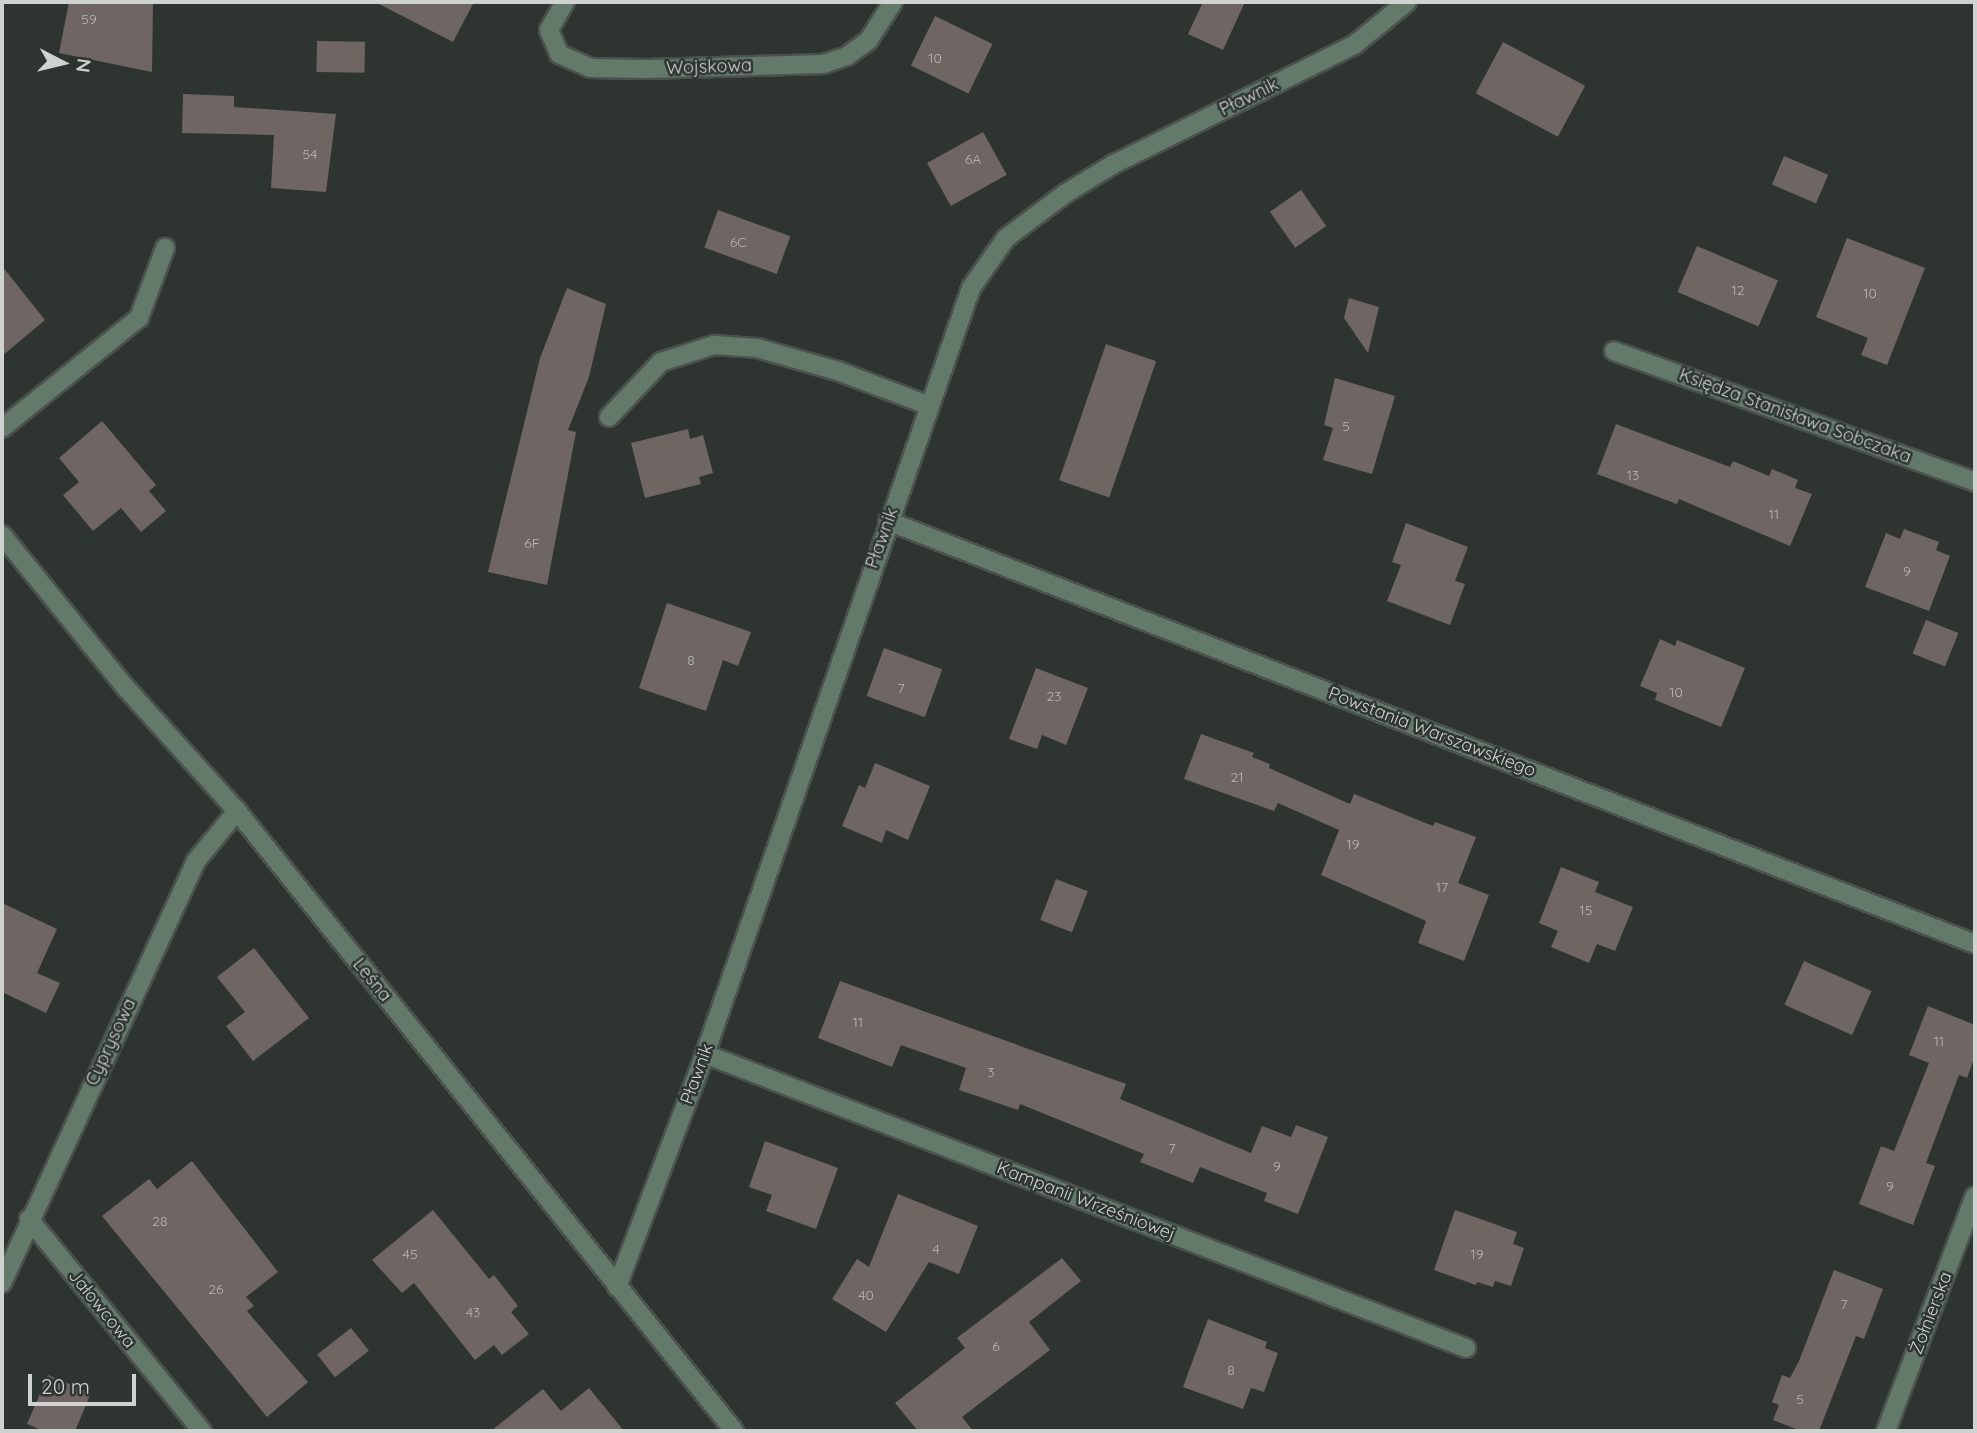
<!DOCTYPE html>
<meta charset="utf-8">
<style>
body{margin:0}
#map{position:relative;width:1977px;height:1433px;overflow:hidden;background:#2e3530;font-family:Quicksand,sans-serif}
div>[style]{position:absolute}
.building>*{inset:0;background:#6f6562;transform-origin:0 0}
.roads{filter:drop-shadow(2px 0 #4b514d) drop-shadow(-2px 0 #4b514d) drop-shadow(0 2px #4b514d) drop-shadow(0 -2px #4b514d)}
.minor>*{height:18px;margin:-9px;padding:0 9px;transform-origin:9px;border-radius:9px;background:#637a6b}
span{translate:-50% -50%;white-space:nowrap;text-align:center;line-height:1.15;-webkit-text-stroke:5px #2e3530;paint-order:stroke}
.number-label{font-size:14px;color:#b6b8b4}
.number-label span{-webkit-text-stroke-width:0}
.street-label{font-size:18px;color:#ced3d0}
.frame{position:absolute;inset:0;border:4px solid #ced3d0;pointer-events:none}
.north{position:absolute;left:28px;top:28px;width:70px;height:70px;-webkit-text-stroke:5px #2e3530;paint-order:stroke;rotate:97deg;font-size:19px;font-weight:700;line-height:28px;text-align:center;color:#ced3d0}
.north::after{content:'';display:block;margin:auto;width:24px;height:32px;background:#ced3d0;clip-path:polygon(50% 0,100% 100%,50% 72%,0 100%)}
.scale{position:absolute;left:28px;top:1374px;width:108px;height:32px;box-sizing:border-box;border:4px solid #ced3d0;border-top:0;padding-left:9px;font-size:21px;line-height:24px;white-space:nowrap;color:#ced3d0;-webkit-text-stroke:5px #2e3530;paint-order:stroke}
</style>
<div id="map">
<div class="building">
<div style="clip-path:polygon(69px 2px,153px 2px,152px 72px,59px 53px)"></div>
<div style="clip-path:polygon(375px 2px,474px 2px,453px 42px)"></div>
<div style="clip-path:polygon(1203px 2px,1245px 2px,1223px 50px,1188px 34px)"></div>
<div style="left:935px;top:16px;width:64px;height:55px;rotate:26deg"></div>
<div style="left:317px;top:41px;width:48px;height:31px;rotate:1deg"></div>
<div style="left:1503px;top:42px;width:93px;height:58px;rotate:28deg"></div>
<div style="clip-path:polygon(183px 94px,234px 96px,234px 107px,336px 114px,326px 192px,271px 188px,274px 135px,182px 133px)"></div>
<div style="left:983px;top:132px;width:49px;height:64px;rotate:61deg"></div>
<div style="left:1784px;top:156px;width:48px;height:31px;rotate:23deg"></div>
<div style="left:1301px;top:190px;width:44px;height:38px;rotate:55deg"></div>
<div style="left:718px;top:210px;width:77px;height:40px;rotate:20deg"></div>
<div style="clip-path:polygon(1847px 238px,1925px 268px,1887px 365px,1861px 355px,1868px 338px,1816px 317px)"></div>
<div style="left:1697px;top:246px;width:88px;height:50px;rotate:23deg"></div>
<div style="clip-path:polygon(2px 266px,45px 320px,2px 356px)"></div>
<div style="clip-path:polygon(567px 288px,606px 304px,589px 377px,568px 430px,576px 432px,547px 585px,488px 572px,540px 358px)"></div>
<div style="clip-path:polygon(1349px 298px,1379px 307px,1368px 353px,1344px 318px)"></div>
<div style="left:1106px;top:344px;width:53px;height:144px;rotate:19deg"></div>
<div style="clip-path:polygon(1335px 378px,1395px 396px,1372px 474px,1323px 460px,1333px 428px,1324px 425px)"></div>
<div style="clip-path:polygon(102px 421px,156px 485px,149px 491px,166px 511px,141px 532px,121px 508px,93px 531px,63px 495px,79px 482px,59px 458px)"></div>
<div style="clip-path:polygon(1616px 424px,1730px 467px,1733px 461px,1769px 476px,1772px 469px,1798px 480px,1795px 488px,1812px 494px,1790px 546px,1679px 499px,1677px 504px,1597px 474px)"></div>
<div style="clip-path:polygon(688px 429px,690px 439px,703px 435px,713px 473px,699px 477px,701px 484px,645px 498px,631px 443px)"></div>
<div style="clip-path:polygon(1406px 523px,1468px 547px,1455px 581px,1465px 584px,1450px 625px,1387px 601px,1401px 565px,1392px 562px)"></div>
<div style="clip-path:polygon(1904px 529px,1939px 542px,1936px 550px,1950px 556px,1929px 611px,1865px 587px,1886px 533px,1900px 539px)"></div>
<div style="clip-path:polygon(667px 603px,751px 632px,738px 666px,723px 660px,706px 711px,639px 688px)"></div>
<div style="left:1926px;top:620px;width:35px;height:36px;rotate:22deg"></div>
<div style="clip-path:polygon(1660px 639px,1675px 646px,1677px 640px,1745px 668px,1721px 727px,1655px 700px,1657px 693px,1640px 686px)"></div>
<div style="left:884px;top:648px;width:62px;height:51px;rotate:20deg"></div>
<div style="clip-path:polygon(1036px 668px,1088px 688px,1066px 745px,1042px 735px,1037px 749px,1009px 739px)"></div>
<div style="clip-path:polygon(1201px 734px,1254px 753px,1252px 757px,1270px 764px,1269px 768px,1350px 804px,1354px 794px,1433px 826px,1435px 822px,1476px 837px,1458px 883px,1489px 895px,1464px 961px,1418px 943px,1426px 921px,1321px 875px,1339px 830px,1278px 803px,1274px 811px,1184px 779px)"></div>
<div style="clip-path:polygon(875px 763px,930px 786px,908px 840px,886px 830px,882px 843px,842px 826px,859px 785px,865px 788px)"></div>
<div style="clip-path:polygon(1561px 867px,1599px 882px,1595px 892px,1633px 907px,1615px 951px,1597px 944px,1589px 963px,1551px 947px,1558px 931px,1539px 923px)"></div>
<div style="left:1056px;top:879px;width:34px;height:44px;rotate:21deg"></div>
<div style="clip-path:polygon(2px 903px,57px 929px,37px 973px,60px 983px,46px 1013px,2px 992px)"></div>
<div style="clip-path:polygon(254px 948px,309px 1018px,253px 1061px,226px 1026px,245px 1012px,217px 977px)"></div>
<div style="left:1804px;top:961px;width:74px;height:48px;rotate:24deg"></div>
<div style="clip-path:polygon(840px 981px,1126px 1084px,1120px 1099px,1251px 1153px,1262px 1126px,1291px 1137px,1296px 1125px,1328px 1137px,1298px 1214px,1264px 1201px,1267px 1193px,1200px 1167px,1193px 1183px,1140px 1162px,1144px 1154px,1020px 1104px,1018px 1110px,959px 1090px,966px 1068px,901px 1045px,892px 1067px,818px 1038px)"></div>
<div style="clip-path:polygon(1928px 1006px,1975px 1025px,1975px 1056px,1967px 1078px,1959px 1075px,1926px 1163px,1935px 1166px,1913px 1225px,1859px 1204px,1881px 1146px,1894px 1151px,1929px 1063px,1909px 1055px)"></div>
<div style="clip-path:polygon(765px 1141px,838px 1168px,816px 1229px,766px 1211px,772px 1195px,749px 1187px)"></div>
<div style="clip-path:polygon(192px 1161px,278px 1272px,246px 1297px,254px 1306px,247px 1311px,308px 1382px,267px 1417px,102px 1216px,149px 1179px,157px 1189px)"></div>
<div style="clip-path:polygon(898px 1194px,978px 1226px,959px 1274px,929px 1262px,886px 1332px,832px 1299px,857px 1259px,869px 1267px)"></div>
<div style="clip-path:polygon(433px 1210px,489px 1279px,494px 1275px,518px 1306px,511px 1312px,529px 1334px,502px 1355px,494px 1345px,475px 1360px,414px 1283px,402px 1293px,372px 1260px)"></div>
<div style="clip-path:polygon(1455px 1210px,1517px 1232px,1513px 1244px,1524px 1248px,1511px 1286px,1495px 1281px,1493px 1287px,1477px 1282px,1476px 1285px,1434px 1270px)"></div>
<div style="clip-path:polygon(1062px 1258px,1081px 1281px,1029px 1322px,1050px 1350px,962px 1417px,973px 1431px,918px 1431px,895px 1403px,965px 1348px,957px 1338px)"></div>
<div style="clip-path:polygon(1834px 1270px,1883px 1289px,1864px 1339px,1856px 1336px,1819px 1431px,1801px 1431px,1773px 1420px,1779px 1405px,1772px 1402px,1782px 1375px,1790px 1378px,1799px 1361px)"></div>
<div style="clip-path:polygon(1208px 1319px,1267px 1342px,1265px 1348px,1278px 1353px,1264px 1392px,1251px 1388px,1243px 1409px,1183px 1387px)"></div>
<div style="left:351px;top:1328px;width:29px;height:43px;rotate:52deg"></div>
<div style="clip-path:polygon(48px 1375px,91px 1393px,75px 1431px,43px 1431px,27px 1424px)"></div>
<div style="clip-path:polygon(589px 1388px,624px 1431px,491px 1431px,543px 1389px,561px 1411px)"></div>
</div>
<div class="roads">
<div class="minor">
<div style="left:565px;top:2px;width:32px;rotate:120deg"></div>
<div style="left:549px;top:30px;width:26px;rotate:67deg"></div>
<div style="left:559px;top:54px;width:34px;rotate:24deg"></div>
<div style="left:590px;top:68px;width:57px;rotate:1deg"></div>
<div style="left:647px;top:69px;width:176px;rotate:-1.6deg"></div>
<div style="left:823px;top:64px;width:25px;rotate:-18deg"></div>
<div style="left:847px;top:56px;width:26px;rotate:-36deg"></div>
<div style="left:868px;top:41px;width:46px;rotate:-57.3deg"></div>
<div style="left:1614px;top:351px;width:384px;rotate:19.9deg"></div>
<div style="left:609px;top:417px;width:76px;rotate:-46.6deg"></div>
<div style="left:661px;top:362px;width:56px;rotate:-17.8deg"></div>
<div style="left:714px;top:345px;width:43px;rotate:4deg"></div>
<div style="left:757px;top:348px;width:84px;rotate:15.9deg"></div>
<div style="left:838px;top:371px;width:98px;rotate:20.8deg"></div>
<div style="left:2px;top:428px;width:176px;rotate:-38.8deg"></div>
<div style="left:139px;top:318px;width:75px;rotate:-69.6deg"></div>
<div style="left:888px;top:521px;width:1166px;rotate:21.26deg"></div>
<div style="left:2px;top:535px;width:197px;rotate:51deg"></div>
<div style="left:126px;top:688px;width:166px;rotate:47.9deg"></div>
<div style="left:237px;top:811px;width:795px;rotate:51.28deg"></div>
<div style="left:705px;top:1054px;width:816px;rotate:21.12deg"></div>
<div style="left:29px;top:1219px;width:274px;rotate:50.8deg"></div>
<div style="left:2px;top:1283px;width:464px;rotate:-65.3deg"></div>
<div style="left:196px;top:861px;width:65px;rotate:-50.6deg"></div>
<div style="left:617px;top:1287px;width:249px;rotate:-69.3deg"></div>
<div style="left:705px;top:1054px;width:811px;rotate:-70.85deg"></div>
<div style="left:971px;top:288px;width:61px;rotate:-55deg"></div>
<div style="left:1006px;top:238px;width:75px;rotate:-36.9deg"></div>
<div style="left:1066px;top:193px;width:56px;rotate:-31.1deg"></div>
<div style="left:1114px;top:164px;width:268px;rotate:-26.4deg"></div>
<div style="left:1354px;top:45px;width:68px;rotate:-39.1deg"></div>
<div style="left:1886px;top:1431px;width:251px;rotate:-69.3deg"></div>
</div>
</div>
<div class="number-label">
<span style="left:89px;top:19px">59</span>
<span style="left:935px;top:58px">10</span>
<span style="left:310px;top:154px">54</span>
<span style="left:973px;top:159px">6A</span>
<span style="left:738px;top:242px">6C</span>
<span style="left:1738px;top:290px">12</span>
<span style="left:1870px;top:293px">10</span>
<span style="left:1346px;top:426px">5</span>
<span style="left:1633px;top:475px">13</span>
<span style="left:1774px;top:514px">11</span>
<span style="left:532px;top:543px">6F</span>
<span style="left:1907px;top:571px">9</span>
<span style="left:691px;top:660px">8</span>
<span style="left:901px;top:688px">7</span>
<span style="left:1676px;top:692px">10</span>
<span style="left:1054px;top:696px">23</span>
<span style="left:1237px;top:777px">21</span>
<span style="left:1353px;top:844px">19</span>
<span style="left:1442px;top:887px">17</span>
<span style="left:1586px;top:910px">15</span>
<span style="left:858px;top:1022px">11</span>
<span style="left:1939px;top:1041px">11</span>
<span style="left:991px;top:1072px">3</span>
<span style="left:1172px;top:1148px">7</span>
<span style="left:1277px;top:1166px">9</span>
<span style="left:1890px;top:1186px">9</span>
<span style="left:160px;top:1221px">28</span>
<span style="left:936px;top:1249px">4</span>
<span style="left:410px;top:1254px">45</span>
<span style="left:1477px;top:1254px">19</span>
<span style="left:216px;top:1289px">26</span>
<span style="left:866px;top:1295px">40</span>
<span style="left:1844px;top:1304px">7</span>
<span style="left:473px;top:1312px">43</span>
<span style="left:996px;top:1346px">6</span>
<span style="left:1231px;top:1370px">8</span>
<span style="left:1800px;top:1399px">5</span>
</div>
<div class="street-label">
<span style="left:709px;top:67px;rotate:-2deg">Wojskowa</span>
<span style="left:1249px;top:97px;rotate:-26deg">Pławnik</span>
<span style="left:1795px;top:416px;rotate:20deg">Księdza Stanisława Sobczaka</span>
<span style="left:882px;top:538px;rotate:-70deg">Pławnik</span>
<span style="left:1432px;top:732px;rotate:21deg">Powstania Warszawskiego</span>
<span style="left:372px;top:980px;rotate:51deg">Leśna</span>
<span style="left:111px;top:1042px;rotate:-65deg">Cyprysowa</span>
<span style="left:697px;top:1074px;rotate:-70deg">Pławnik</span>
<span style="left:1086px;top:1201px;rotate:21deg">Kampanii Wrześniowej</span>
<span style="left:102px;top:1309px;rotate:51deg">Jałowcowa</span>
<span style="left:1931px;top:1313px;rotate:-69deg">Żołnierska</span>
</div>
<div class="frame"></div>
<div class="north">N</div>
<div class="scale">20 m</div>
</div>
